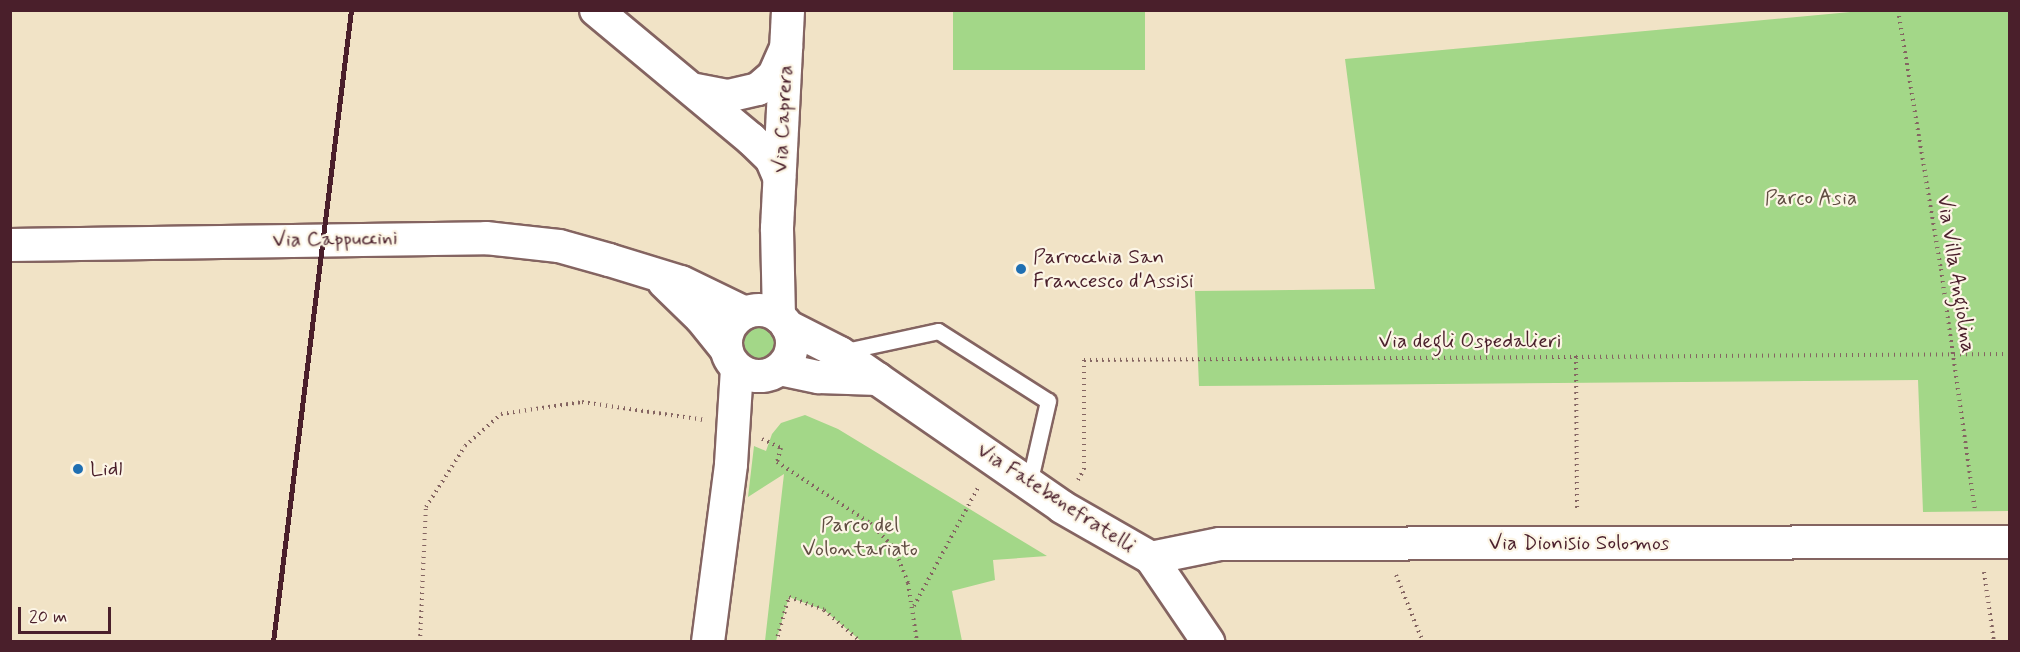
<!DOCTYPE html>
<style>
body{margin:0}
#map{position:relative;width:2020px;height:652px;overflow:hidden;background:#f1e3c6;font-family:Mynerve,sans-serif}
div>[style]{position:absolute}
.green>*{inset:0;background:#a3d788;transform-origin:0 0}
.round{border-radius:50%}
.path>*{height:4px;margin-top:-2px;transform-origin:0;background:repeating-linear-gradient(90deg,#846461 0 1.5px,transparent 0 6px)}
.roads{filter:drop-shadow(2px 0 #846461) drop-shadow(-2px 0 #846461) drop-shadow(0 2px #846461) drop-shadow(0 -2px #846461)}
.service>*{height:15px;margin:-7.5px;padding:0 7.5px;transform-origin:7.5px;border-radius:7.5px;background:#fff}
.minor>*{height:32px;margin:-16px;padding:0 16px;transform-origin:16px;border-radius:16px;background:#fff}
.minor>.ring{margin:-16px;padding:0;box-sizing:content-box;background:none;border:32px solid #fff;border-radius:50%}
.rail>*{height:4.5px;margin:-2.25px;padding:0 2.25px;transform-origin:2.25px;border-radius:2.25px;background:#4a1f2b}
.dots>*{width:16px;height:16px;translate:-50% -50%;box-sizing:border-box;border:3px solid #fcf5e5;border-radius:50%}
span{translate:-50% -50%;white-space:nowrap;text-align:center;line-height:1.15;-webkit-text-stroke:4.5px #fcf5e5;paint-order:stroke}
.street-label{font-size:21px;color:#4a1f2b}
.park-label{font-size:21px;color:#604d42}
.poi-label{font-size:21px;color:#4a1f2b}
.left{translate:0 -50%;text-align:left}
.frame{position:absolute;inset:0;border:12px solid #4a1f2b;pointer-events:none}
.scale{position:absolute;left:18px;top:607px;width:93px;height:27px;box-sizing:border-box;border:3px solid #4a1f2b;border-top:0;padding-left:8px;font-size:18px;line-height:21px;white-space:nowrap;color:#4a1f2b;-webkit-text-stroke:4px #fcf5e5;paint-order:stroke}
</style>
<div id="map">
<div class="green">
<div style="left:953px;top:11px;width:192px;height:59px"></div>
<div style="clip-path:polygon(1861px 11px,2009px 11px,2009px 511px,1923px 512px,1918px 380px,1199px 386px,1195px 291px,1375px 289px,1345px 59px)"></div>
<div class="round" style="left:737px;top:322px;width:40px;height:40px"></div>
<div style="clip-path:polygon(805px 415px,838px 429px,1047px 556px,993px 560px,995px 580px,952px 591px,962px 641px,861px 641px,824px 610px,789px 597px,776px 641px,765px 641px,784px 474px,748px 497px,754px 446px,766px 451px,772px 434px,781px 423px)"></div>
</div>
<div class="path">
<div style="left:1898px;top:10px;width:263px;rotate:80.6deg"></div>
<div style="left:1941px;top:269px;width:244px;rotate:82deg"></div>
<div style="left:1576px;top:356px;width:156px;rotate:89.6deg"></div>
<div style="left:762px;top:439px;width:21px;rotate:25deg"></div>
<div style="left:781px;top:448px;width:15px;rotate:106deg"></div>
<div style="left:777px;top:462px;width:111px;rotate:33.3deg"></div>
<div style="left:870px;top:523px;width:35px;rotate:46deg"></div>
<div style="left:894px;top:548px;width:38px;rotate:68deg"></div>
<div style="left:908px;top:583px;width:60px;rotate:81.3deg"></div>
<div style="left:1078px;top:480px;width:13px;rotate:-61deg"></div>
<div style="left:1084px;top:469px;width:109px;rotate:-90deg"></div>
<div style="left:1084px;top:360px;width:926px;rotate:-0.37deg"></div>
<div style="left:1984px;top:572px;width:71px;rotate:81.9deg"></div>
<div style="left:1396px;top:575px;width:72px;rotate:68.1deg"></div>
<div style="left:914px;top:606px;width:136px;rotate:-61.6deg"></div>
<div style="left:420px;top:642px;width:135px;rotate:-87.5deg"></div>
<div style="left:426px;top:507px;width:72px;rotate:-57.4deg"></div>
<div style="left:465px;top:446px;width:48px;rotate:-41.6deg"></div>
<div style="left:501px;top:414px;width:82px;rotate:-8.4deg"></div>
<div style="left:582px;top:402px;width:124px;rotate:8.3deg"></div>
<div style="left:776px;top:642px;width:47px;rotate:-73.9deg"></div>
<div style="left:789px;top:597px;width:37px;rotate:20deg"></div>
<div style="left:824px;top:610px;width:49px;rotate:40.9deg"></div>
</div>
<div class="roads">
<div class="service">
<div style="left:841px;top:352px;width:99px;rotate:-12.2deg"></div>
<div style="left:938px;top:331px;width:130px;rotate:32.5deg"></div>
<div style="left:1048px;top:401px;width:85px;rotate:102.9deg"></div>
</div>
<div class="minor">
<div style="left:596px;top:10px;width:202px;rotate:39.8deg"></div>
<div style="left:751px;top:139px;width:28px;rotate:44deg"></div>
<div style="left:771px;top:158px;width:21px;rotate:67deg"></div>
<div style="left:696px;top:90px;width:33px;rotate:11deg"></div>
<div style="left:728px;top:96px;width:31px;rotate:-13deg"></div>
<div style="left:758px;top:89px;width:21px;rotate:-41deg"></div>
<div style="left:774px;top:75px;width:30px;rotate:-66deg"></div>
<div style="left:10px;top:245px;width:476px;rotate:-0.8deg"></div>
<div style="left:486px;top:238px;width:73px;rotate:6.3deg"></div>
<div style="left:559px;top:246px;width:52px;rotate:15.6deg"></div>
<div style="left:609px;top:260px;width:75px;rotate:17deg"></div>
<div style="left:681px;top:282px;width:71px;rotate:25.8deg"></div>
<div style="left:664px;top:282px;width:52px;rotate:44.2deg"></div>
<div style="left:701px;top:318px;width:40px;rotate:51deg"></div>
<div class="ring" style="left:726px;top:310px;width:34px;height:34px"></div>
<div style="left:779px;top:317px;width:89px;rotate:-91.3deg"></div>
<div style="left:777px;top:228px;width:218px;rotate:-87.1deg"></div>
<div style="left:787px;top:326px;width:59px;rotate:27deg"></div>
<div style="left:840px;top:353px;width:270px;rotate:34.7deg"></div>
<div style="left:1062px;top:507px;width:103px;rotate:29.8deg"></div>
<div style="left:1151px;top:558px;width:102px;rotate:55.8deg"></div>
<div style="left:780px;top:369px;width:40px;rotate:12deg"></div>
<div style="left:819px;top:377px;width:59px;rotate:1.9deg"></div>
<div style="left:1151px;top:558px;width:70px;rotate:-11.5deg"></div>
<div style="left:1220px;top:544px;width:790px;rotate:-0.15deg"></div>
<div style="left:708px;top:642px;width:179px;rotate:-82.6deg"></div>
<div style="left:731px;top:464px;width:96px;rotate:-86.4deg"></div>
</div>
</div>
<div class="rail">
<div style="left:273px;top:642px;width:637px;rotate:-82.96deg"></div>
</div>
<div class="dots">
<div style="left:1021px;top:269px;background:#1f6fb2"></div>
<div style="left:78px;top:469px;background:#1f6fb2"></div>
</div>
<div class="street-label">
<span style="left:783px;top:119px;rotate:-87deg">Via Caprera</span>
<span style="left:335px;top:239px;rotate:-1deg">Via Cappuccini</span>
<span style="left:1956px;top:274px;rotate:81deg">Via Villa Angiolina</span>
<span style="left:1470px;top:341px">Via degli Ospedalieri</span>
<span style="left:1056px;top:498px;rotate:33deg">Via Fatebenefratelli</span>
<span style="left:1579px;top:543px">Via Dionisio Solomos</span>
</div>
<div class="park-label">
<span style="left:1811px;top:198px">Parco Asia</span>
<span style="left:860px;top:537px">Parco del<br>Volontariato</span>
</div>
<div class="poi-label">
<span class="left" style="left:1033px;top:269px">Parrocchia San<br>Francesco d'Assisi</span>
<span class="left" style="left:90px;top:469px">Lidl</span>
</div>
<div class="frame"></div>
<div class="scale">20 m</div>
</div>
